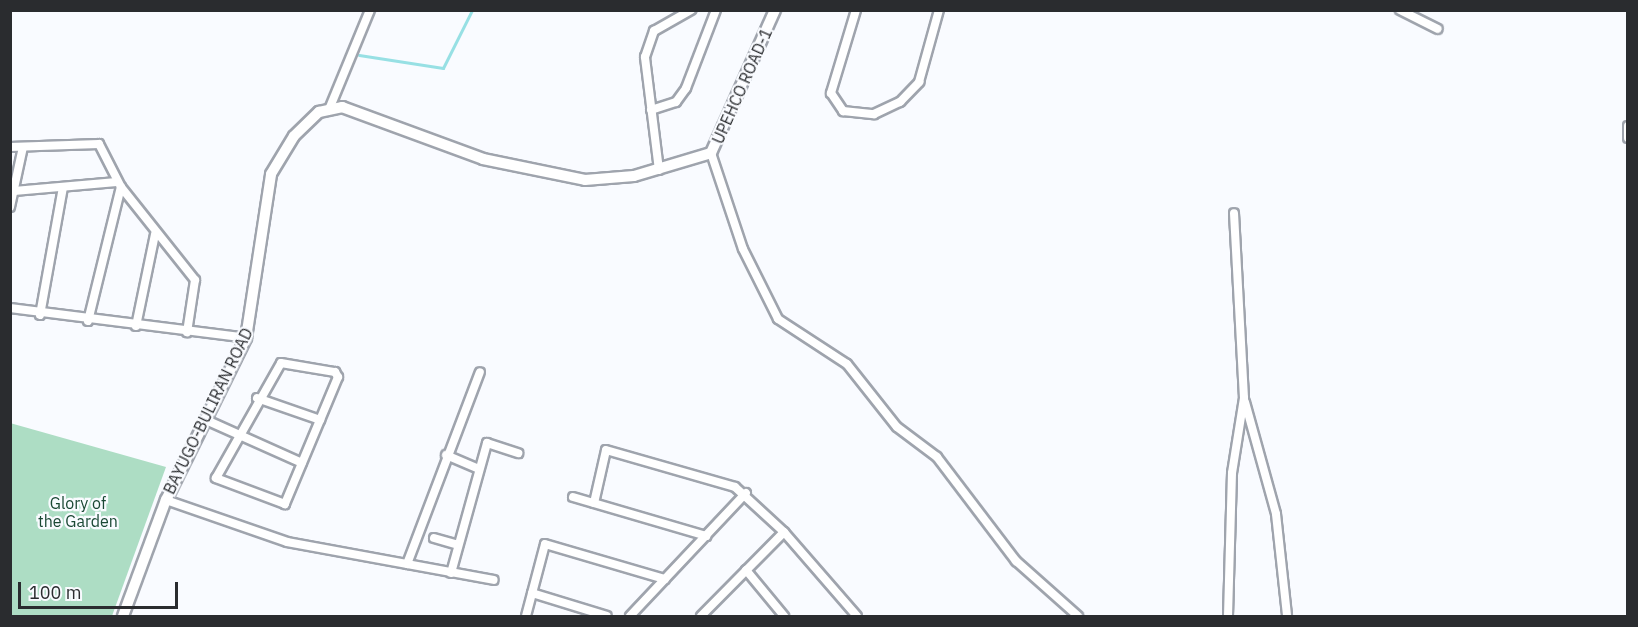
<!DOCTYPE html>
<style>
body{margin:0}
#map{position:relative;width:1638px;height:627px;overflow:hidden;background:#f9fbff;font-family:"IBM Plex Sans",sans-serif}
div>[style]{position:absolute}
.green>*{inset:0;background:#adddc4}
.stream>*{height:3px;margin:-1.5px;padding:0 1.5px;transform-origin:1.5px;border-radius:1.5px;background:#97e0e4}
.roads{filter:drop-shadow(2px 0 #9fa4ad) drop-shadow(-2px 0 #9fa4ad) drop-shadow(0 2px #9fa4ad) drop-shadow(0 -2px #9fa4ad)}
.minor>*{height:8px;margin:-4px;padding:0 4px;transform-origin:4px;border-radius:4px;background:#fff}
.tertiary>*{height:10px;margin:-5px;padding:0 5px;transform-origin:5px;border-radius:5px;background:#fff}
span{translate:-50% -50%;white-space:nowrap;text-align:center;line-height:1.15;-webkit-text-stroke:4.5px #f9fbff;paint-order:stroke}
.street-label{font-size:16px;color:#2a2c2f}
.park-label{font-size:16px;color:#1a4834}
.frame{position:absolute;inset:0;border:12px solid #2a2c2f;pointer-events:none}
.scale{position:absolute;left:18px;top:582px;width:160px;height:27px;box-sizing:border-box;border:3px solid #2a2c2f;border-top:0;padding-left:8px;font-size:18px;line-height:21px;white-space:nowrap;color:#2a2c2f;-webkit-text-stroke:4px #f9fbff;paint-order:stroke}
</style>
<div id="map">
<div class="green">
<div style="clip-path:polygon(10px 423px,166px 467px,112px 616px,11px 616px)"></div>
</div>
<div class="stream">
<div style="left:359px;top:55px;width:85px;rotate:8.8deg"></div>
<div style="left:443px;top:68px;width:65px;rotate:-63.4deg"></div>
</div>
<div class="roads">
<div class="minor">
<div style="left:856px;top:10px;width:87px;rotate:106.8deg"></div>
<div style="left:831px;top:93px;width:22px;rotate:56deg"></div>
<div style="left:843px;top:111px;width:31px;rotate:6deg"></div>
<div style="left:874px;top:114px;width:29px;rotate:-25deg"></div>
<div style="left:900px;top:102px;width:28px;rotate:-46deg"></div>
<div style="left:919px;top:82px;width:75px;rotate:-74.5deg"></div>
<div style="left:1400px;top:10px;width:42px;rotate:26.6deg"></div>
<div style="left:330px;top:107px;width:105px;rotate:-67.6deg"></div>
<div style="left:651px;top:110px;width:26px;rotate:-18deg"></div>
<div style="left:676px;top:102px;width:17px;rotate:-54deg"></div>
<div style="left:686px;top:88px;width:84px;rotate:-69deg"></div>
<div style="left:1628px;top:126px;width:12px;rotate:90deg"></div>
<div style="left:10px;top:147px;width:89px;rotate:-1.9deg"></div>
<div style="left:99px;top:144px;width:48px;rotate:62.9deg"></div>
<div style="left:121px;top:187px;width:119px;rotate:51.5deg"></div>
<div style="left:195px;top:280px;width:53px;rotate:98.7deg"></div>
<div style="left:711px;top:153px;width:101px;rotate:71.6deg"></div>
<div style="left:743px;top:249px;width:78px;rotate:63.4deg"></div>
<div style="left:778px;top:319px;width:82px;rotate:33.1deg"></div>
<div style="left:847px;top:364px;width:80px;rotate:51.6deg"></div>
<div style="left:897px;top:427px;width:50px;rotate:36.9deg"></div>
<div style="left:937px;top:457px;width:131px;rotate:52.8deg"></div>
<div style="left:1016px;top:561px;width:83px;rotate:41.6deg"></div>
<div style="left:659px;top:170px;width:114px;rotate:-97.1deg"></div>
<div style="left:645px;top:57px;width:28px;rotate:-71deg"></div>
<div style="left:654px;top:31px;width:43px;rotate:-29.6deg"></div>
<div style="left:14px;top:191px;width:103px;rotate:-5deg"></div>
<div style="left:10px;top:207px;width:61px;rotate:-77.8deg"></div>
<div style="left:10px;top:308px;width:238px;rotate:7.2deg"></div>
<div style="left:40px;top:315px;width:130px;rotate:-79.8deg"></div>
<div style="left:88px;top:321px;width:138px;rotate:-76.2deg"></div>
<div style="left:136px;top:326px;width:94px;rotate:-78.3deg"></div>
<div style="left:281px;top:363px;width:55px;rotate:9.5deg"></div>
<div style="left:335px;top:372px;width:6px;rotate:59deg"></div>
<div style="left:338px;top:377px;width:138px;rotate:112.7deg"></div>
<div style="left:285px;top:504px;width:74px;rotate:-159.4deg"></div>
<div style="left:216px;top:478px;width:132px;rotate:-60.5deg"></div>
<div style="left:257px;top:398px;width:67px;rotate:19.2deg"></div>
<div style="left:1245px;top:402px;width:116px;rotate:74.5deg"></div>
<div style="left:1276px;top:514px;width:103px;rotate:83.8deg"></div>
<div style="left:206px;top:420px;width:105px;rotate:24.1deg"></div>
<div style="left:446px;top:455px;width:34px;rotate:23deg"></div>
<div style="left:573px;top:497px;width:139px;rotate:16.3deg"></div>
<div style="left:166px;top:500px;width:128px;rotate:19.1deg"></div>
<div style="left:287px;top:542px;width:210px;rotate:10.4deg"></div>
<div style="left:594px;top:503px;width:54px;rotate:-77.2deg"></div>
<div style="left:606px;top:450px;width:134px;rotate:16deg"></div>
<div style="left:735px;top:487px;width:67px;rotate:42.6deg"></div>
<div style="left:784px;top:532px;width:111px;rotate:49deg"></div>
<div style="left:434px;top:538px;width:25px;rotate:16deg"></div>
<div style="left:407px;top:564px;width:205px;rotate:-69.2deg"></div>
<div style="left:746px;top:570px;width:60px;rotate:50.4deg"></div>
<div style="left:451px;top:573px;width:135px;rotate:-74.5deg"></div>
<div style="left:487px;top:443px;width:33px;rotate:18deg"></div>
<div style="left:532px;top:593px;width:78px;rotate:17deg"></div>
<div style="left:526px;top:616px;width:74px;rotate:-75.2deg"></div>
<div style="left:545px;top:544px;width:125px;rotate:16.3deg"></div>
<div style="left:630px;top:616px;width:169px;rotate:-46.7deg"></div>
<div style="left:701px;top:616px;width:118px;rotate:-45.3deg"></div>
<div style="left:1228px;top:616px;width:143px;rotate:-88.4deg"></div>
<div style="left:1232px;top:473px;width:76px;rotate:-80.9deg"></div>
<div style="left:1244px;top:398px;width:185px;rotate:-93.1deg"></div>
</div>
<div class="tertiary">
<div style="left:123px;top:616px;width:124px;rotate:-69.7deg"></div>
<div style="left:166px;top:500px;width:181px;rotate:-63.7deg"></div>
<div style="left:246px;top:338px;width:166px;rotate:-81.3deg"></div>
<div style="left:271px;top:174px;width:44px;rotate:-58.8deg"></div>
<div style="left:294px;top:136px;width:35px;rotate:-44deg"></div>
<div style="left:319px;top:112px;width:24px;rotate:-12deg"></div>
<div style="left:342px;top:107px;width:150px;rotate:20.2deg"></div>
<div style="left:483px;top:159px;width:104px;rotate:11.6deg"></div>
<div style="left:585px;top:180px;width:49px;rotate:-4.7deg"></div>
<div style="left:634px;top:176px;width:80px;rotate:-16.6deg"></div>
<div style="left:711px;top:153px;width:157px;rotate:-65.9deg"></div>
</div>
</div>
<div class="street-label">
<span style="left:742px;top:86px;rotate:-66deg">UPEHCO ROAD-1</span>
<span style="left:208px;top:411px;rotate:-64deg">BAYUGO-BULIRAN ROAD</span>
</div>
<div class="park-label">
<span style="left:78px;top:512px">Glory of<br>the Garden</span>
</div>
<div class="frame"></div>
<div class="scale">100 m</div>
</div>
